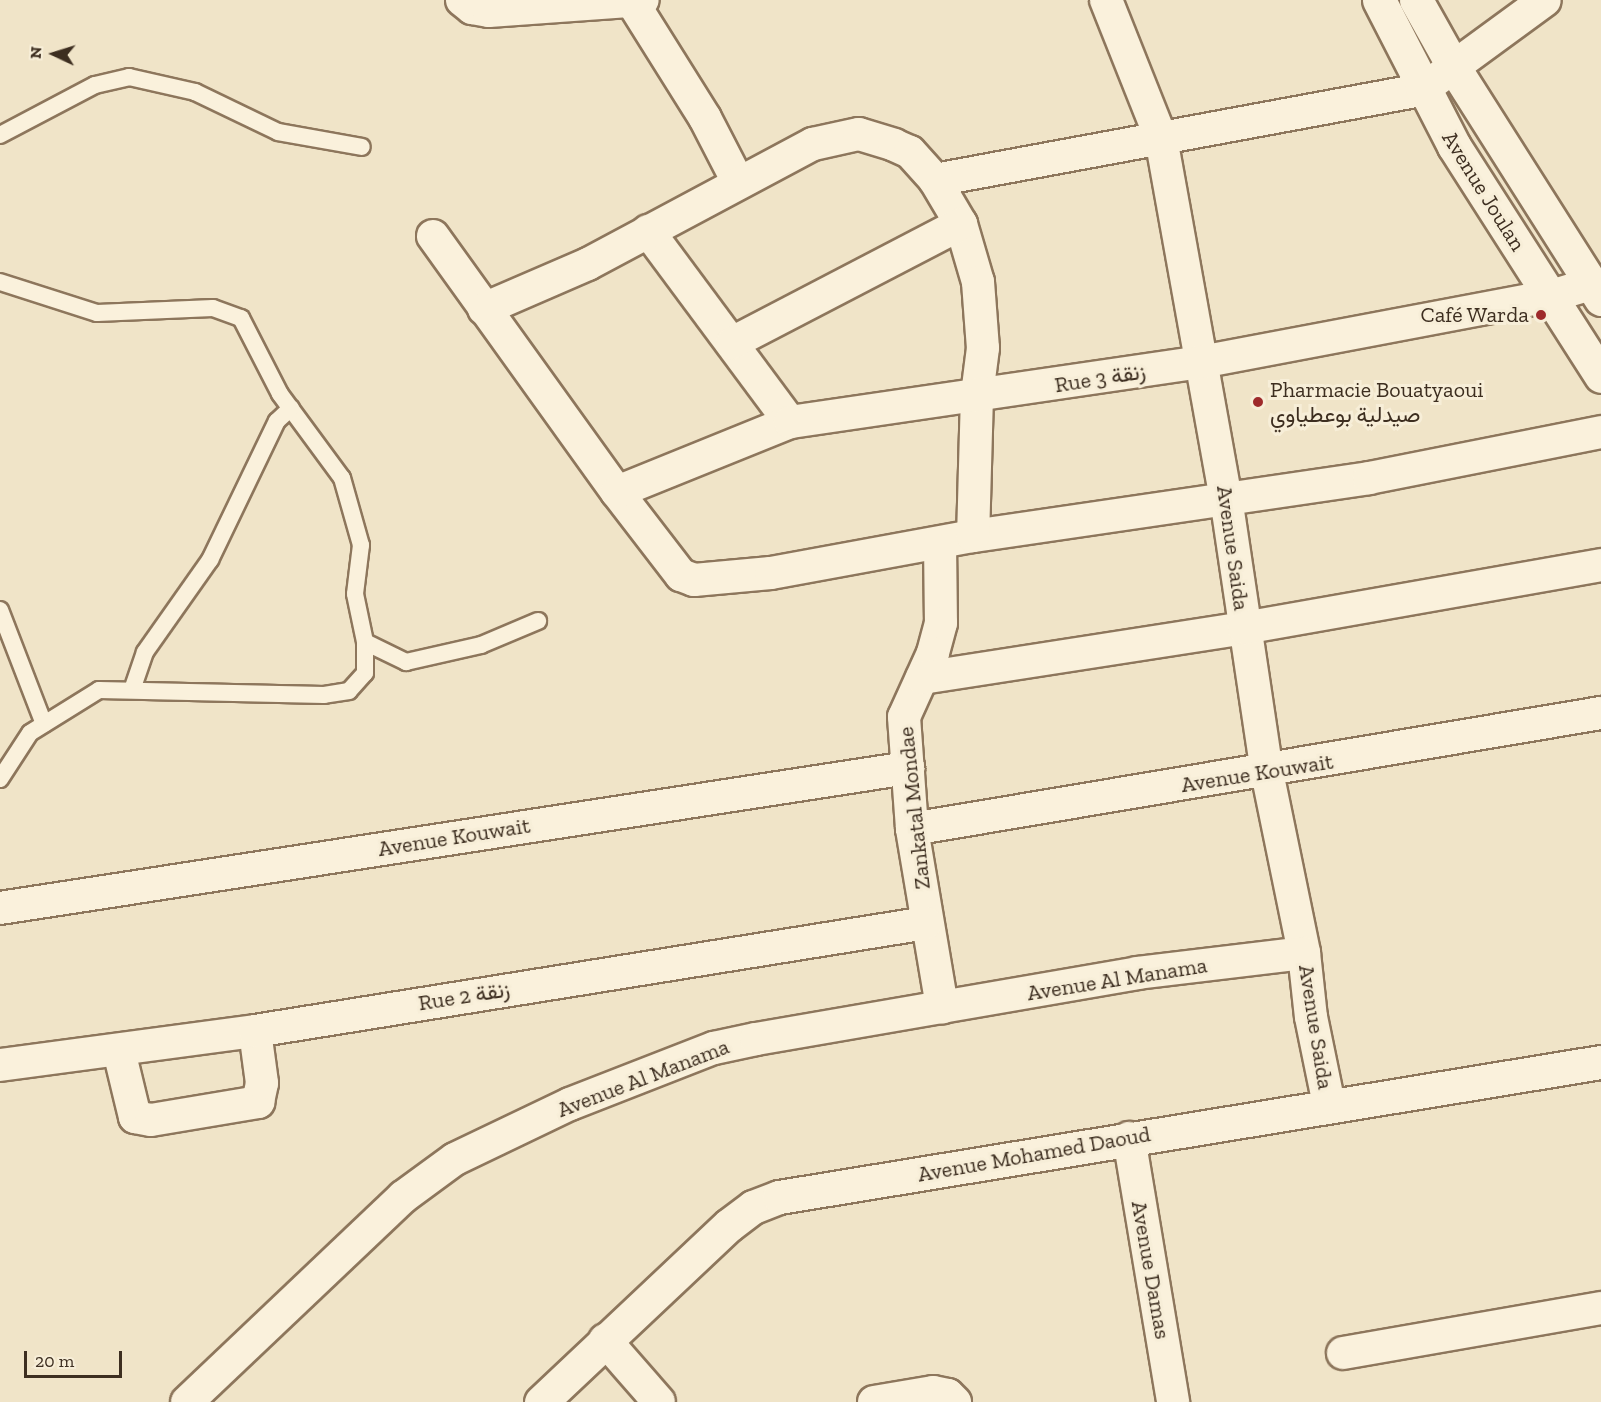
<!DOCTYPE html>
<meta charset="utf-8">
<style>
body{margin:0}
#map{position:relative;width:1601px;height:1402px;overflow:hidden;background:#f0e4c8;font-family:"Zilla Slab",Vazirmatn,serif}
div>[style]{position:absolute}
.roads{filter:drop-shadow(2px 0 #8d765c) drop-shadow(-2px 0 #8d765c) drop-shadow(0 2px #8d765c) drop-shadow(0 -2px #8d765c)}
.service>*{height:16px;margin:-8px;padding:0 8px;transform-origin:8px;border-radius:8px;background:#faf1dc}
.minor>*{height:32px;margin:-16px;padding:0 16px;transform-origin:16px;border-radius:16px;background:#faf1dc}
.tertiary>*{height:33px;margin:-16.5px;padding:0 16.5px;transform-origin:16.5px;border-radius:16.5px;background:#faf1dc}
.dots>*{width:16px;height:16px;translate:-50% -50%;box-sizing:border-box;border:3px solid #f7eed8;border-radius:50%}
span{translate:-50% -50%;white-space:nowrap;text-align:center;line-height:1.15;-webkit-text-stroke:6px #f7eed8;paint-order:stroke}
.street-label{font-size:22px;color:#3d2e20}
.poi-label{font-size:22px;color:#3d2e20}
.right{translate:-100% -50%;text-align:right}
.left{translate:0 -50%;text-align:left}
.north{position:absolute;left:24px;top:24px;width:60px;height:60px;-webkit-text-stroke:4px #f7eed8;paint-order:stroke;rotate:274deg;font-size:16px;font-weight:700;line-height:24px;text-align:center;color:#3d2e20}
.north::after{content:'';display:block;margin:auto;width:21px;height:27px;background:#3d2e20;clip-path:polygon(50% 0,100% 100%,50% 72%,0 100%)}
.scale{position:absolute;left:24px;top:1351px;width:98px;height:27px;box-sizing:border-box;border:3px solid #3d2e20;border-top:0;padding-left:8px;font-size:18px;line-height:21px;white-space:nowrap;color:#3d2e20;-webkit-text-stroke:4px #f7eed8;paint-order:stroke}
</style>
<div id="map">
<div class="roads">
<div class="service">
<div style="left:0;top:135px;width:107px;rotate:-27.8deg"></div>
<div style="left:95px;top:85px;width:35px;rotate:-13deg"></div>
<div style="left:129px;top:77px;width:68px;rotate:12.8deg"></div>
<div style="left:195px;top:92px;width:92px;rotate:25.7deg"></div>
<div style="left:278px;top:132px;width:85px;rotate:10.1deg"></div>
<div style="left:0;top:282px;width:102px;rotate:17.7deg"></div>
<div style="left:97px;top:313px;width:116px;rotate:-2.5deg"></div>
<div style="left:213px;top:308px;width:30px;rotate:20deg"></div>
<div style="left:241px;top:318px;width:85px;rotate:62.8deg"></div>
<div style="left:280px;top:394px;width:104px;rotate:53.6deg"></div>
<div style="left:342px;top:478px;width:70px;rotate:74.2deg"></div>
<div style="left:361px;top:545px;width:49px;rotate:97deg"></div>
<div style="left:355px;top:594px;width:49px;rotate:78.2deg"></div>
<div style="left:365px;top:642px;width:31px;rotate:90deg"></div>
<div style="left:365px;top:673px;width:24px;rotate:132deg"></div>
<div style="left:349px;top:691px;width:25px;rotate:171deg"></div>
<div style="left:324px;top:695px;width:225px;rotate:-178.7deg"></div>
<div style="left:99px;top:690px;width:81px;rotate:148.1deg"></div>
<div style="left:30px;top:733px;width:55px;rotate:123.1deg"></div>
<div style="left:0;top:610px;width:122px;rotate:68.9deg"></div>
<div style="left:365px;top:642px;width:46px;rotate:26deg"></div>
<div style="left:406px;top:662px;width:77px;rotate:-12.8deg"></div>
<div style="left:481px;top:645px;width:62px;rotate:-22.8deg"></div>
<div style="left:132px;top:690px;width:40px;rotate:-71.1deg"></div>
<div style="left:145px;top:652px;width:113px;rotate:-54.8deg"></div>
<div style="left:210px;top:560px;width:154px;rotate:-64.3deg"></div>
<div style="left:277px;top:421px;width:19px;rotate:-43deg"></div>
</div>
<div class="minor">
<div style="left:462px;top:0;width:13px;rotate:39deg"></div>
<div style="left:472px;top:8px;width:17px;rotate:10deg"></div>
<div style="left:489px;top:11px;width:154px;rotate:-4.1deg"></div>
<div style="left:631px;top:0;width:139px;rotate:57.9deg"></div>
<div style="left:705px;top:118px;width:72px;rotate:62.7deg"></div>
<div style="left:1106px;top:0;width:149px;rotate:68.3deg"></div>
<div style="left:1161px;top:138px;width:366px;rotate:79.8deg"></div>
<div style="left:1226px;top:498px;width:277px;rotate:81.5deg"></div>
<div style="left:1267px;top:772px;width:185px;rotate:78.4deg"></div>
<div style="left:1304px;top:953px;width:64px;rotate:83.8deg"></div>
<div style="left:1311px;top:1017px;width:90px;rotate:78.4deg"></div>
<div style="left:935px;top:180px;width:495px;rotate:-10.5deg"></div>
<div style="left:1422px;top:90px;width:152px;rotate:-36.2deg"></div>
<div style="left:648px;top:231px;width:238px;rotate:53.4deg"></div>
<div style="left:433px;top:236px;width:315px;rotate:54.3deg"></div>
<div style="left:617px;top:492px;width:105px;rotate:52.4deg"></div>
<div style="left:681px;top:575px;width:14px;rotate:21deg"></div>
<div style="left:694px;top:580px;width:77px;rotate:-5.2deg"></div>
<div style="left:771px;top:573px;width:205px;rotate:-10.4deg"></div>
<div style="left:973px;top:536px;width:400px;rotate:-8.3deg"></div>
<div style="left:1369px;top:478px;width:237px;rotate:-11.2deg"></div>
<div style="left:484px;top:309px;width:113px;rotate:-23.4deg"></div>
<div style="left:588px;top:264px;width:255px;rotate:-28.1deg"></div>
<div style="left:813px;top:144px;width:47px;rotate:-12.3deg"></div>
<div style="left:859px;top:134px;width:37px;rotate:17deg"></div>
<div style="left:894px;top:145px;width:17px;rotate:24deg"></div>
<div style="left:910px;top:152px;width:38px;rotate:48deg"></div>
<div style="left:935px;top:180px;width:51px;rotate:59.4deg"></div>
<div style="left:961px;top:224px;width:60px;rotate:73.7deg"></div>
<div style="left:978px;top:282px;width:66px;rotate:85.7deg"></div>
<div style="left:983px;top:348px;width:47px;rotate:97.3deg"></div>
<div style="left:977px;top:395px;width:141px;rotate:91.6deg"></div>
<div style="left:732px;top:343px;width:258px;rotate:-27.5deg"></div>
<div style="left:617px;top:492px;width:187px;rotate:-22deg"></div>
<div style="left:790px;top:422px;width:415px;rotate:-8.3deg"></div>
<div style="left:1201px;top:362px;width:356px;rotate:-10.7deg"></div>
<div style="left:1551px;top:296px;width:42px;rotate:-16.7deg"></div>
<div style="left:940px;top:543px;width:80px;rotate:89.3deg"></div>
<div style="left:941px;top:623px;width:31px;rotate:105deg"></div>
<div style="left:933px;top:653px;width:70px;rotate:114.4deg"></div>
<div style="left:904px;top:717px;width:112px;rotate:85.9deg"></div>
<div style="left:912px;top:829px;width:181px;rotate:80.4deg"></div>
<div style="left:922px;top:678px;width:326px;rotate:-8.8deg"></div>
<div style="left:1244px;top:628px;width:363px;rotate:-10deg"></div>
<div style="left:912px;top:829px;width:699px;rotate:-9.56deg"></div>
<div style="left:0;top:908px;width:919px;rotate:-8.77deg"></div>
<div style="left:119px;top:1051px;width:68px;rotate:76.4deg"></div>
<div style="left:135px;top:1117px;width:16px;rotate:11deg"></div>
<div style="left:151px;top:1120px;width:109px;rotate:-9.5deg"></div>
<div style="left:258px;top:1102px;width:19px;rotate:-78deg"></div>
<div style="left:262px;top:1083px;width:52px;rotate:-97.7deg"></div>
<div style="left:0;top:1065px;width:257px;rotate:-7.6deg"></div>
<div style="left:255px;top:1031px;width:680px;rotate:-9.14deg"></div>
<div style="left:1129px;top:1138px;width:268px;rotate:80.5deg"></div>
<div style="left:605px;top:1340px;width:82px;rotate:48.9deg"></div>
<div style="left:1343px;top:1353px;width:262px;rotate:-9.9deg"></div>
<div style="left:187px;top:1402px;width:298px;rotate:-43.5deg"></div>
<div style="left:403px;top:1197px;width:64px;rotate:-36.2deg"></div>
<div style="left:455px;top:1159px;width:127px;rotate:-25.6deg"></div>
<div style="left:570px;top:1104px;width:155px;rotate:-21.3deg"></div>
<div style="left:714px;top:1048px;width:43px;rotate:-12.1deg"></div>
<div style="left:756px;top:1039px;width:387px;rotate:-9.8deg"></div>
<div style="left:1137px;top:973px;width:168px;rotate:-6.8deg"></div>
<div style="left:874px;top:1402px;width:60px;rotate:-9.6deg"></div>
<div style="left:933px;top:1392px;width:15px;rotate:11deg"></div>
<div style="left:948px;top:1395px;width:10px;rotate:45deg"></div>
</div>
<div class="tertiary">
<div style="left:1379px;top:0;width:164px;rotate:62.8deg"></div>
<div style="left:1454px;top:146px;width:273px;rotate:57.4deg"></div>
<div style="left:1416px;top:0;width:76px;rotate:60.7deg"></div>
<div style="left:1453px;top:66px;width:276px;rotate:57.6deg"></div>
<div style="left:541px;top:1402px;width:258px;rotate:-43.3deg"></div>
<div style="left:729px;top:1225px;width:30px;rotate:-37deg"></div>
<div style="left:753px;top:1207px;width:28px;rotate:-21deg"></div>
<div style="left:779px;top:1197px;width:833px;rotate:-9.33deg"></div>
</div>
</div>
<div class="dots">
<div style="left:1541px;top:315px;background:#9e2a2b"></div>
<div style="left:1258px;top:402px;background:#9e2a2b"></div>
</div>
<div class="street-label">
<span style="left:1484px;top:191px;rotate:58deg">Avenue Joulan</span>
<span style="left:1100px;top:378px;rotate:-9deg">Rue 3 زنقة</span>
<span style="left:1233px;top:548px;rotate:82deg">Avenue Saida</span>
<span style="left:1257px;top:773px;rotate:-9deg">Avenue Kouwait</span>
<span style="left:914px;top:808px;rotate:-96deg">Zankatal Mondae</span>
<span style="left:454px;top:837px;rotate:-9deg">Avenue Kouwait</span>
<span style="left:1117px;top:979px;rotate:-9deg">Avenue Al Manama</span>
<span style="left:464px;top:996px;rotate:-9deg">Rue 2 زنقة</span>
<span style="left:1316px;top:1027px;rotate:81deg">Avenue Saida</span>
<span style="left:643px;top:1078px;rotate:-21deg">Avenue Al Manama</span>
<span style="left:1034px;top:1154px;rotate:-10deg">Avenue Mohamed Daoud</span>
<span style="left:1151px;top:1270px;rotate:80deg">Avenue Damas</span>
</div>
<div class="poi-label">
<span class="right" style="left:1529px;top:315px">Café Warda</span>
<span class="left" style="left:1270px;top:402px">Pharmacie Bouatyaoui<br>صيدلية بوعطياوي</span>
</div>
<div class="north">N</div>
<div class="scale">20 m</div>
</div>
